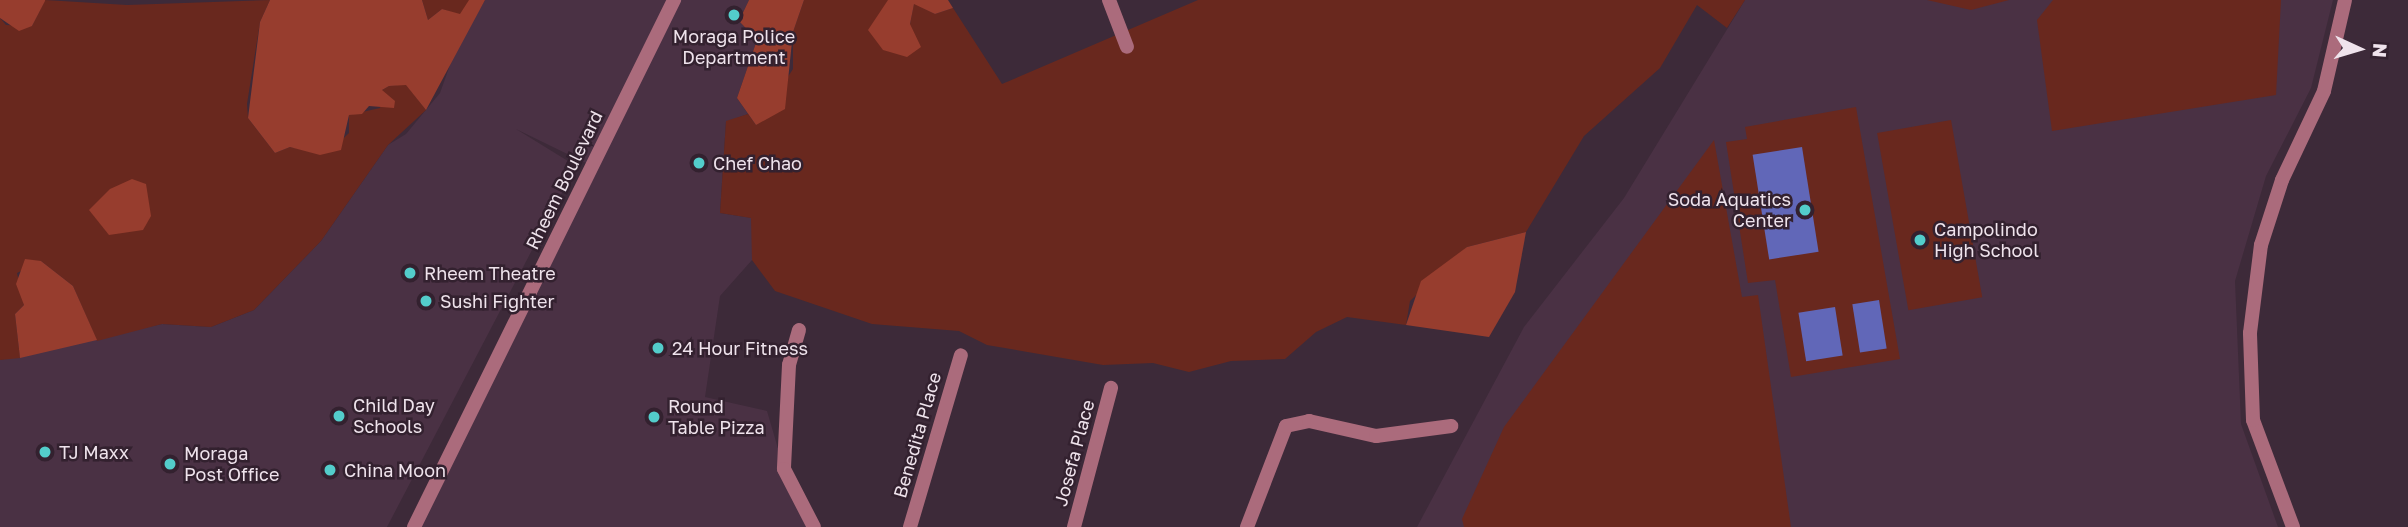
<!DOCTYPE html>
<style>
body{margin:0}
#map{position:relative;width:2408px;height:527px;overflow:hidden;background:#3d2a39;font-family:"Golos Text",sans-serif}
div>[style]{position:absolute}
.built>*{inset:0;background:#4a3144}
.green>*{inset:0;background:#69281e;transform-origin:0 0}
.forest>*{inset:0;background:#973d2e}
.water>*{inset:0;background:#6167b8;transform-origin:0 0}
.minor>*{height:14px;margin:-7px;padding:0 7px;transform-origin:7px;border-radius:7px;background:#ab6b7c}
.tertiary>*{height:14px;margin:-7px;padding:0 7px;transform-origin:7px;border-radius:7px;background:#ab6b7c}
.dots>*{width:19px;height:19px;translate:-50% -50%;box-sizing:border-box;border:4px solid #33212f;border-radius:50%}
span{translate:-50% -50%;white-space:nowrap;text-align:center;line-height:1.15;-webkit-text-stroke:5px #33212f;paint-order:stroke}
.poi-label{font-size:18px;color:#efe3ec}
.left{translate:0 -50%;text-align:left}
.right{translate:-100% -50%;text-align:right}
.street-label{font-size:18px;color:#efe3ec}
.north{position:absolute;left:2324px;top:14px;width:70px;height:70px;-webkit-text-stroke:5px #33212f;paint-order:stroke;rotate:94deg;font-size:19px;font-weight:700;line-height:28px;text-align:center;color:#efe3ec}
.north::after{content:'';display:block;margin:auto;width:24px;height:32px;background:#efe3ec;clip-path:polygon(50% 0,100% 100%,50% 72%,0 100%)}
</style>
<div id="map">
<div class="built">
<div style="clip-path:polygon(485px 0,749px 0,739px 21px,757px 40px,737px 98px,748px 114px,726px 122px,720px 213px,752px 218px,752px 260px,720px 296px,705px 397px,767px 411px,784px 469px,814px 527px,414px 527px,592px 166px,516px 129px,576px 166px,387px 527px,0 527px,0 360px,162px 324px,211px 327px,254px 310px,321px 241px,388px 145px,406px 134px,440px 93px,455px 51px)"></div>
<div style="clip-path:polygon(1745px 0,2333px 0,2311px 88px,2266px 176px,2235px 281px,2241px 424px,2278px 527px,1417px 527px,1524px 327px,1624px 198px)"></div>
</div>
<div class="green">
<div style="clip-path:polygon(45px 0,127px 5px,270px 0,260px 22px,247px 104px,248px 118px,275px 153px,290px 147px,328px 153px,349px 133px,349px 115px,380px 108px,382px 90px,389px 86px,406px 84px,426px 110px,388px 145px,321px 241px,254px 310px,211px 327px,162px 324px,97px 341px,73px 286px,41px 261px,17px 273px,24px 305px,15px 314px,20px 358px,0 360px,0 18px,6px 25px,32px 26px)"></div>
<div style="clip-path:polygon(422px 0,469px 0,470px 4px,460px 15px,442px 9px,428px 20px)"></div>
<div style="clip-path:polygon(804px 0,888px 0,910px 24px,914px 3px,935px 14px,953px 8px,1002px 84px,1198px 0,1745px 0,1727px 28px,1697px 5px,1660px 68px,1584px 136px,1526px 232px,1467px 247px,1410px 301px,1406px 325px,1347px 317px,1316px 332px,1285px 359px,1231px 361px,1189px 372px,1153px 363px,1103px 365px,987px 345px,959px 331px,872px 324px,775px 291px,752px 260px,751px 218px,720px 213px,726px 121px,748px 114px,756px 125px,793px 69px,793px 32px)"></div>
<div style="clip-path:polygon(1927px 0,2009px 0,1971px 10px)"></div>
<div style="clip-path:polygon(2053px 0,2281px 0,2276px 95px,2052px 131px,2037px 20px)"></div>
<div style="clip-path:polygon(1856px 107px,1900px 359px,1791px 377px,1775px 280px,1748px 283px,1726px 142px,1747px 139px,1745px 127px)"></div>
<div style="left:1951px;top:120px;width:180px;height:75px;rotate:80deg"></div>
<div style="clip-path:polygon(1714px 140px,1742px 297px,1758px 295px,1791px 527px,1464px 527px,1462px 519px,1504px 427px)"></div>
</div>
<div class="forest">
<div style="clip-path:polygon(0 0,45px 0,45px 1px,32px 26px,19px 31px,0 18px)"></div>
<div style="clip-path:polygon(270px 0,422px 0,428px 20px,442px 9px,460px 14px,469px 0,485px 0,426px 110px,406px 85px,389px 86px,382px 90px,395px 101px,394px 108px,369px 106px,362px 114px,349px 115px,341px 150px,320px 155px,290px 147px,275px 153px,248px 118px,260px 22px)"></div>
<div style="clip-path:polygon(749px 0,804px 0,793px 32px,785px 109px,756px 125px,737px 98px,757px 40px,739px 21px)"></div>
<div style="clip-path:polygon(888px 0,948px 0,953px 8px,935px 14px,914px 4px,910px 24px,921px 47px,907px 57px,883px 50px,868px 30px)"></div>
<div style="clip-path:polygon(132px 179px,146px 184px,151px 216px,143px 230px,109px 235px,89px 210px,110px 189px)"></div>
<div style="clip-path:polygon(1526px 232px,1515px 292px,1489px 337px,1406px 325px,1421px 281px,1467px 247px)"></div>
<div style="clip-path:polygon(25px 259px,41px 261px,73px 286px,97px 340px,20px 358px,15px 314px,24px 305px,16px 284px)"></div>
</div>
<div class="water">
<div style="left:1802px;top:147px;width:106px;height:50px;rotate:81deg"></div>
<div style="left:1879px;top:300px;width:49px;height:27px;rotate:81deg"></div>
<div style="left:1835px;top:307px;width:49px;height:37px;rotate:81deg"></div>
</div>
<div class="minor">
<div style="left:1109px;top:0;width:50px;rotate:69deg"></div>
<div style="left:799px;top:330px;width:36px;rotate:106deg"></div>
<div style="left:789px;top:365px;width:104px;rotate:92.8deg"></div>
<div style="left:784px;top:469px;width:65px;rotate:62.7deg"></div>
<div style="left:910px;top:527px;width:179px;rotate:-73.5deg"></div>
<div style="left:1074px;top:527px;width:144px;rotate:-75.1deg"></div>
<div style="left:1247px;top:527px;width:108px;rotate:-68.9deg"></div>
<div style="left:1286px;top:426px;width:24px;rotate:-12deg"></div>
<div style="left:1309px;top:421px;width:69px;rotate:12.6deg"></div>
<div style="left:1376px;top:436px;width:76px;rotate:-7.6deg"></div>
<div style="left:2293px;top:527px;width:114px;rotate:-110.5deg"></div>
<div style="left:2253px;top:420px;width:87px;rotate:-92deg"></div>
<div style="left:2250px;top:333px;width:89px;rotate:-82.9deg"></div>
<div style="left:2261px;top:245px;width:68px;rotate:-72.1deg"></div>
<div style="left:2282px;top:180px;width:98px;rotate:-64.7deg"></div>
<div style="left:2324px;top:91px;width:93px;rotate:-77deg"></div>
</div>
<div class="tertiary">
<div style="left:414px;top:527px;width:588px;rotate:-63.74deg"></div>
</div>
<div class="dots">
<div style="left:734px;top:15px;background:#53cdcb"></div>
<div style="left:699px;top:163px;background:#53cdcb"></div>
<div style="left:1805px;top:210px;background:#53cdcb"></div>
<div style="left:1920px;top:240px;background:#53cdcb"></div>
<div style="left:410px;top:273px;background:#53cdcb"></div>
<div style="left:426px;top:301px;background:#53cdcb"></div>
<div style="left:658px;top:348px;background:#53cdcb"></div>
<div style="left:339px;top:416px;background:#53cdcb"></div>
<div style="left:654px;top:417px;background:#53cdcb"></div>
<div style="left:45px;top:452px;background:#53cdcb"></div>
<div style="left:170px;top:464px;background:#53cdcb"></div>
<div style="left:330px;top:470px;background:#53cdcb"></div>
</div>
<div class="poi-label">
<span style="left:734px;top:47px">Moraga Police<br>Department</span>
<span class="left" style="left:713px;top:163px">Chef Chao</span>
<span class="right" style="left:1791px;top:210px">Soda Aquatics<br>Center</span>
<span class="left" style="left:1934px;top:240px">Campolindo<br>High School</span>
<span class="left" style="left:424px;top:273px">Rheem Theatre</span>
<span class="left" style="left:440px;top:301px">Sushi Fighter</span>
<span class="left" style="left:672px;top:348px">24 Hour Fitness</span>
<span class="left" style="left:353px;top:416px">Child Day<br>Schools</span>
<span class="left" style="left:668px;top:417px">Round<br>Table Pizza</span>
<span class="left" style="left:59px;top:452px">TJ Maxx</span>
<span class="left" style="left:184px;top:464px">Moraga<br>Post Office</span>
<span class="left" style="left:344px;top:470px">China Moon</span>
</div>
<div class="street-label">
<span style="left:564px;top:180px;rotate:-64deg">Rheem Boulevard</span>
<span style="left:917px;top:435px;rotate:-74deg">Benedita Place</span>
<span style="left:1074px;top:453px;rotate:-75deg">Josefa Place</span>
</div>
<div class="north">N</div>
</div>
